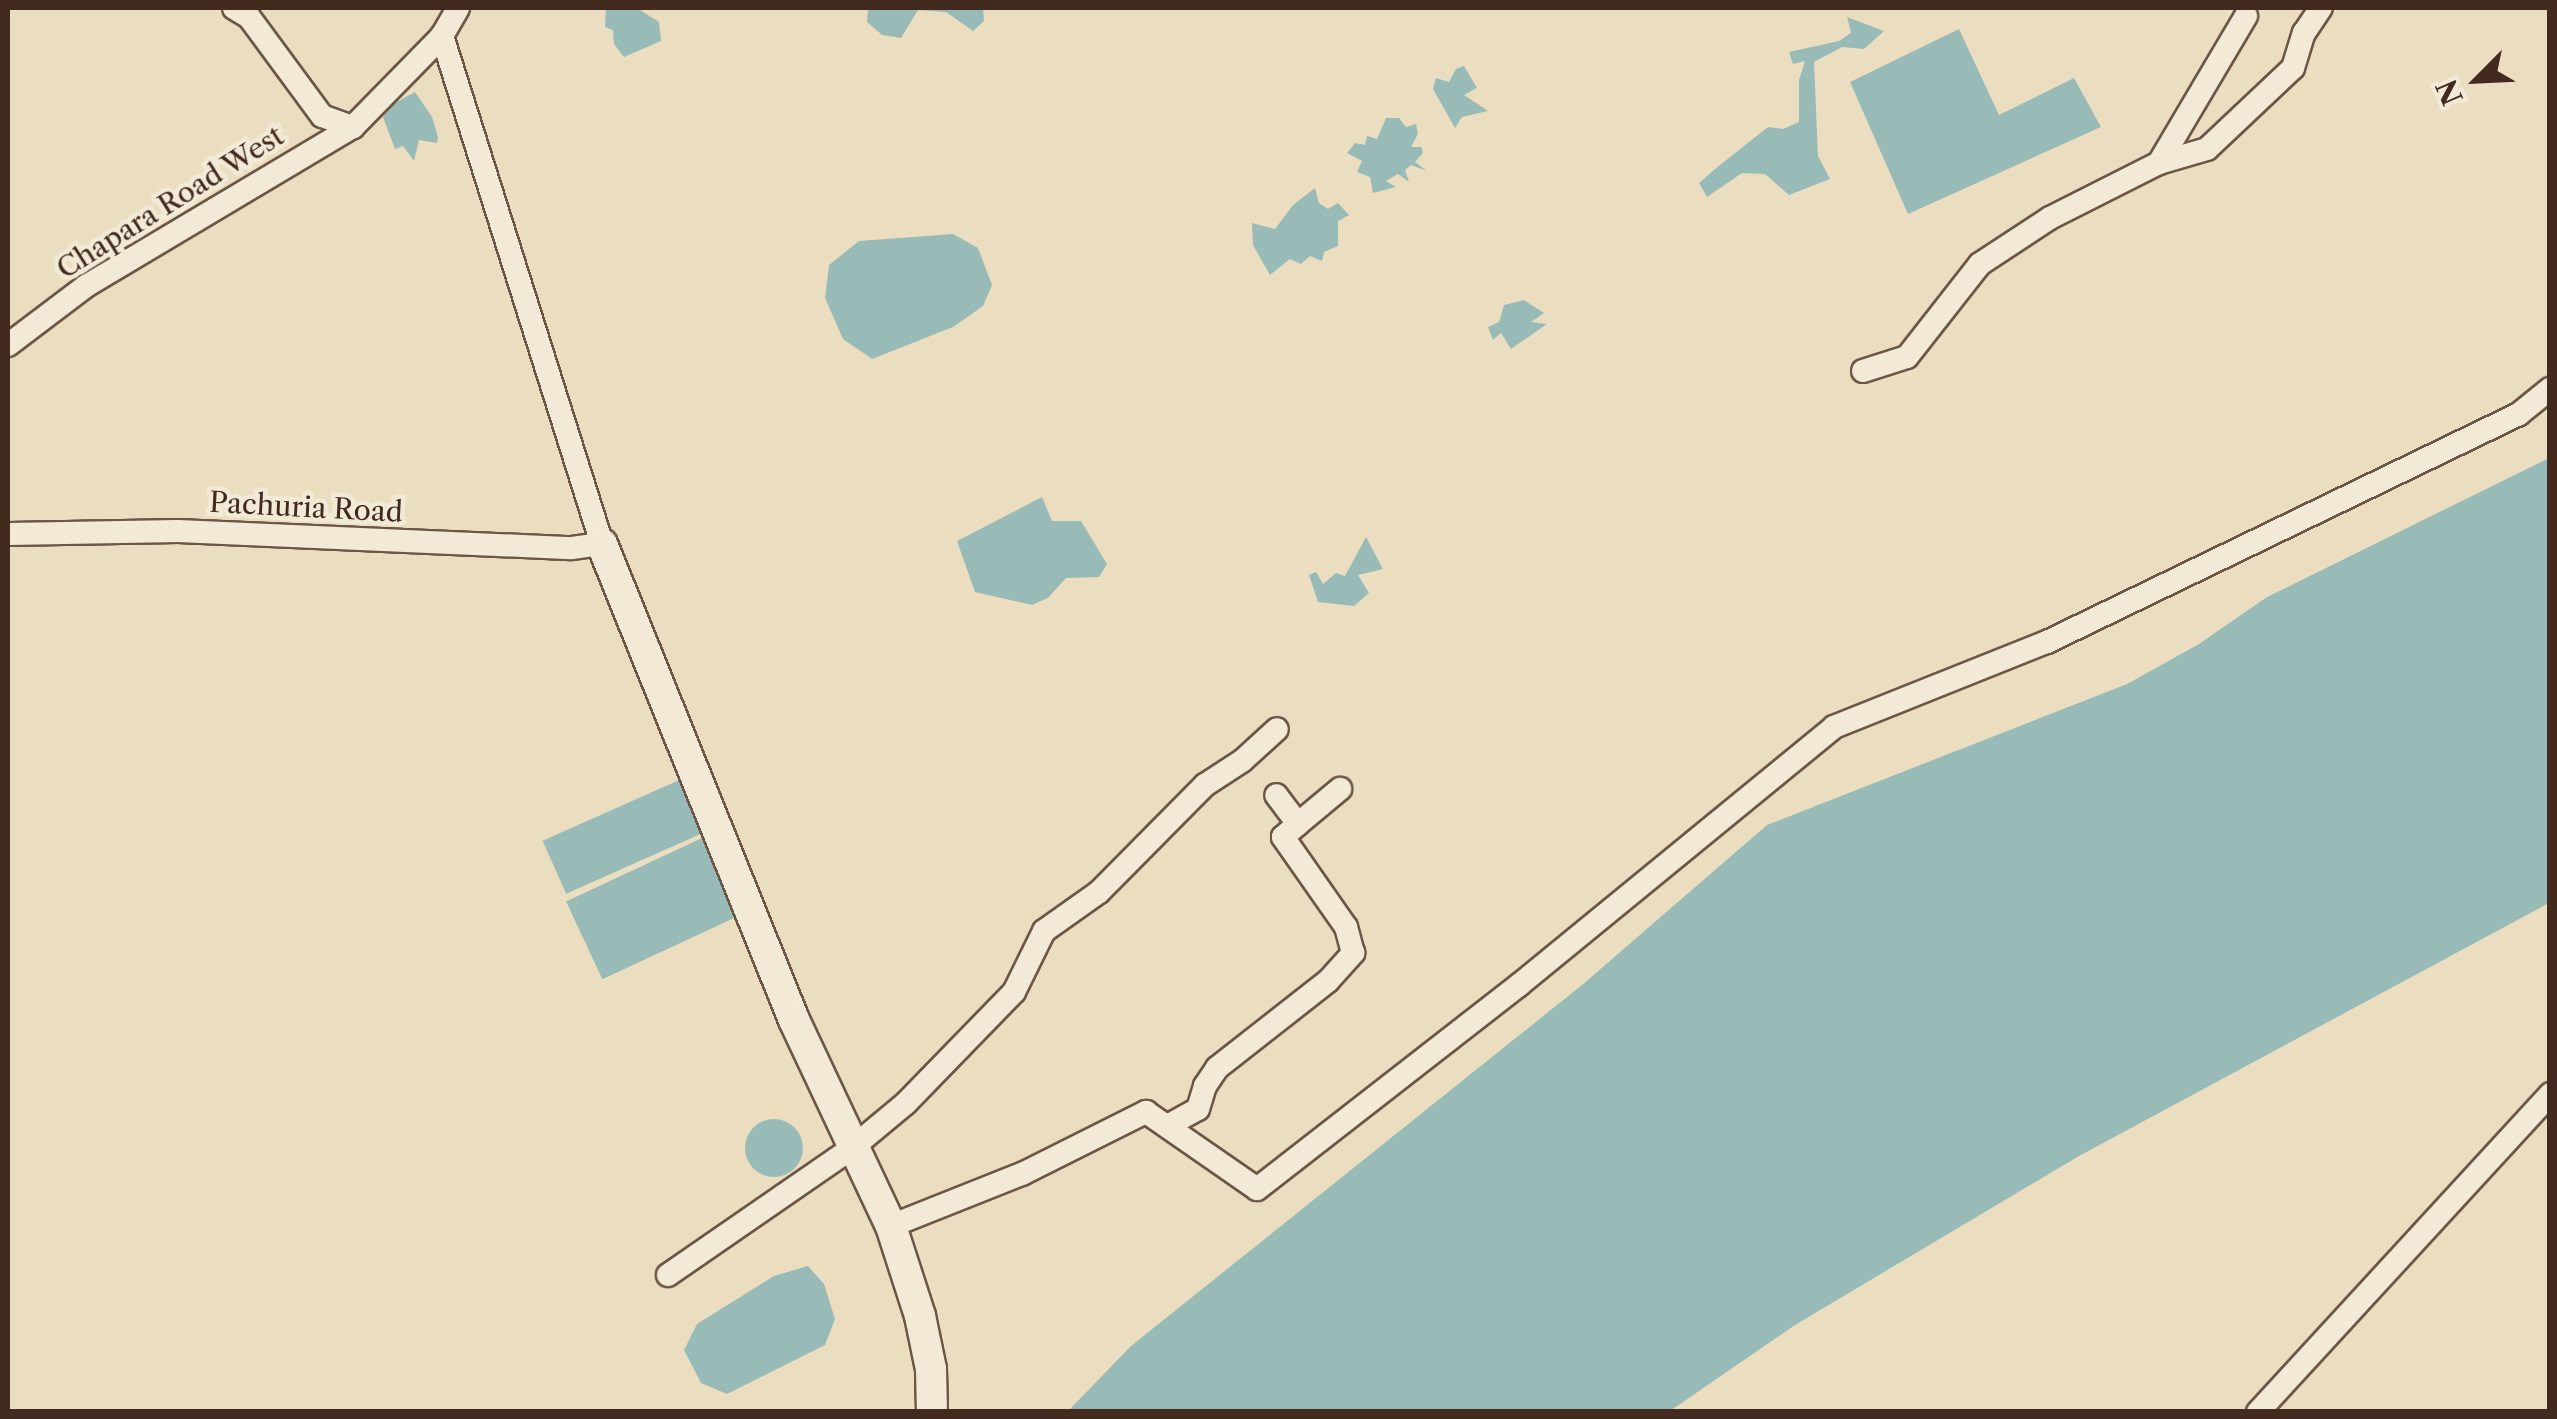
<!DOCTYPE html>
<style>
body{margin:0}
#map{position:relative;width:2557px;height:1419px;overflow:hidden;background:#ebdec0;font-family:"Libre Caslon Text",serif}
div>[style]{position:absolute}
.water>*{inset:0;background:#99bbb8;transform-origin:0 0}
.round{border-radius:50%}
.roads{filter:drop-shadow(2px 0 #6c5747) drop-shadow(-2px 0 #6c5747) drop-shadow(0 2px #6c5747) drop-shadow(0 -2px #6c5747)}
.street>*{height:22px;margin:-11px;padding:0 11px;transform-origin:11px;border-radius:11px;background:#f2ead6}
.secondary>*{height:30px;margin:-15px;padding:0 15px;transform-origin:15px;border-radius:15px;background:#f2ead6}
span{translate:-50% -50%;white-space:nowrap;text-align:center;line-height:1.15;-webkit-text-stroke:9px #f2ead6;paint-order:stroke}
.street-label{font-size:28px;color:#422a1f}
.frame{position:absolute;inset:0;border:10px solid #422a1f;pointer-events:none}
.north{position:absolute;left:2427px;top:30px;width:100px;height:100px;-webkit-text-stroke:8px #f2ead6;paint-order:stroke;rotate:246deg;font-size:28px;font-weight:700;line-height:40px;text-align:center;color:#422a1f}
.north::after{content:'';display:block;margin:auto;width:35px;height:45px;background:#422a1f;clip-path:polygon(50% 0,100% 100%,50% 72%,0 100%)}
</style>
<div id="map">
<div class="water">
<div style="clip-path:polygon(606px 8px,637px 8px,659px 22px,661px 41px,624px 57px,614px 44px,613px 30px,605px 27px)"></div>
<div style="clip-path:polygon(868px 8px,983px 8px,984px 21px,973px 31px,946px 12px,918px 10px,901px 38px,882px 35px,867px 22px)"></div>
<div style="clip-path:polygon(1847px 17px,1884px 31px,1864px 49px,1842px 47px,1814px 62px,1818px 156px,1830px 179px,1789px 195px,1765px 174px,1742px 173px,1707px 197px,1699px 183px,1715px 169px,1768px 127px,1783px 129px,1799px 122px,1799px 80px,1805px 61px,1793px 64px,1789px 52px,1839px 41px,1851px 33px)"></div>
<div style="clip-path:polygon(1959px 29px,1999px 115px,2074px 78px,2101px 127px,1908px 214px,1850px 82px)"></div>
<div style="clip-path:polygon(1464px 66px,1477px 88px,1464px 95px,1488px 111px,1462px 117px,1455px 128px,1433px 89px,1436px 78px,1449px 82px,1456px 69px)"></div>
<div style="clip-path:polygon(415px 92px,432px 117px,438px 137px,437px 143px,419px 140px,414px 161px,403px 146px,395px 149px,383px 117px,395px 103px)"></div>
<div style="clip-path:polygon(1386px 118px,1399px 118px,1406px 127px,1416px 124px,1418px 134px,1411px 147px,1421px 147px,1423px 153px,1415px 162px,1427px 171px,1411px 165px,1405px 170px,1409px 182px,1398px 174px,1386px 181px,1396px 187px,1373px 193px,1370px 177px,1357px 172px,1362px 161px,1347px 153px,1355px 143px,1365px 145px,1367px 136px,1377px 139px)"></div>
<div style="clip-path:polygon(1315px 188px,1319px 203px,1328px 209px,1338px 203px,1349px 215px,1338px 221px,1338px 246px,1324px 252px,1322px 261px,1310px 256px,1301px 264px,1290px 259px,1270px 275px,1253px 245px,1252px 223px,1275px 229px,1293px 205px)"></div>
<div style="clip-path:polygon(953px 234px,978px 248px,992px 285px,983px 306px,953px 327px,872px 359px,843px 339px,825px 298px,829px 265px,859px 241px)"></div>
<div style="clip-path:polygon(1524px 300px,1544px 313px,1531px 322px,1547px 324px,1511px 349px,1501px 333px,1493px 340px,1488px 327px,1499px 322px,1504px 305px)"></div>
<div style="clip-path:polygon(2549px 458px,2549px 903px,2079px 1156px,1795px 1325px,1670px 1411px,1068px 1411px,1131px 1346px,1582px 985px,1767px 825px,2127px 684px,2199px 644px,2267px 597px)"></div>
<div style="clip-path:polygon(1042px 497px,1052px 521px,1081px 521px,1107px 564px,1099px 577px,1066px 578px,1048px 598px,1032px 605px,975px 592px,957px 541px)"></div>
<div style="clip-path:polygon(1366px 537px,1383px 569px,1358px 575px,1369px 593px,1354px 606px,1318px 602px,1309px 575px,1316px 572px,1323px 584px,1336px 573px,1345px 576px)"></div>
<div style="left:686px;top:777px;width:58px;height:157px;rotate:66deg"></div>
<div style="left:702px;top:838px;width:86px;height:150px;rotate:65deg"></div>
<div class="round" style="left:745px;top:1119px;width:58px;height:58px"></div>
<div style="clip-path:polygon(808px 1266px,824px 1284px,835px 1319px,825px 1345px,727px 1394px,701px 1383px,684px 1350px,697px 1324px,774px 1276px)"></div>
</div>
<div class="roads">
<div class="street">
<div style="left:234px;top:8px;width:17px;rotate:31deg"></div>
<div style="left:249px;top:17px;width:123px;rotate:53.6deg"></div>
<div style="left:322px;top:116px;width:33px;rotate:20deg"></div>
<div style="left:2159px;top:163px;width:171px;rotate:-59.4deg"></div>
<div style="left:8px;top:345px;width:98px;rotate:-37.1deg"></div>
<div style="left:86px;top:286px;width:311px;rotate:-30.8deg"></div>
<div style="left:353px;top:127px;width:127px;rotate:-45.6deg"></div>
<div style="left:442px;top:36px;width:32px;rotate:-60deg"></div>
<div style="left:1863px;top:371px;width:46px;rotate:-17.7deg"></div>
<div style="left:1907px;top:357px;width:118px;rotate:-51.9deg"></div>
<div style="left:1980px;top:264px;width:84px;rotate:-33.3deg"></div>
<div style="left:2050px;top:218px;width:122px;rotate:-26.8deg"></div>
<div style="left:2159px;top:163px;width:50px;rotate:-16.3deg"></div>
<div style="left:2207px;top:149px;width:118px;rotate:-43.3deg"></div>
<div style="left:2293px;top:68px;width:37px;rotate:-73deg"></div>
<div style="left:2304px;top:33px;width:30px;rotate:-56deg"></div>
<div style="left:8px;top:534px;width:170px;rotate:-1deg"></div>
<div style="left:178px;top:531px;width:394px;rotate:2.5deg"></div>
<div style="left:572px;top:548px;width:30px;rotate:-8deg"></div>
<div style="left:602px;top:544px;width:533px;rotate:-107.48deg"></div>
<div style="left:1298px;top:824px;width:55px;rotate:-39.8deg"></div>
<div style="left:1169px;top:1125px;width:33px;rotate:-29deg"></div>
<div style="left:1198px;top:1109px;width:24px;rotate:-73deg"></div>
<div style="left:1205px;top:1086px;width:22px;rotate:-56deg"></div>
<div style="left:1217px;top:1068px;width:141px;rotate:-38.1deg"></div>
<div style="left:1328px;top:981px;width:38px;rotate:-48deg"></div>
<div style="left:1353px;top:953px;width:27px;rotate:-105deg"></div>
<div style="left:1346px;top:927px;width:110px;rotate:-125deg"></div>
<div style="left:1283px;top:837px;width:20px;rotate:-41deg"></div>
<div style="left:1298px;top:824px;width:36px;rotate:-127deg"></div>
<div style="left:891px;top:1226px;width:141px;rotate:-21.7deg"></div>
<div style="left:1022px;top:1174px;width:139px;rotate:-26.6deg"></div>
<div style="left:1146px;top:1112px;width:135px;rotate:34.7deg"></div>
<div style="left:1257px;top:1189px;width:332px;rotate:-37.9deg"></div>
<div style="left:1519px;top:985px;width:407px;rotate:-39.3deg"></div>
<div style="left:1834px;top:727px;width:229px;rotate:-21.8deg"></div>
<div style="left:2047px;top:642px;width:524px;rotate:-25.78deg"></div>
<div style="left:2519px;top:414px;width:40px;rotate:-39deg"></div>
<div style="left:668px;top:1275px;width:224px;rotate:-34.6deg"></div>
<div style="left:852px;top:1148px;width:70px;rotate:-39.8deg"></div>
<div style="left:906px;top:1103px;width:155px;rotate:-45.8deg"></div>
<div style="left:1014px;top:992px;width:68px;rotate:-63.8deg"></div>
<div style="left:1044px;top:931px;width:67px;rotate:-35.3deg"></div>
<div style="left:1099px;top:892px;width:151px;rotate:-45.3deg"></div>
<div style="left:1205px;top:785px;width:44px;rotate:-33deg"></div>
<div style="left:1242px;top:761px;width:47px;rotate:-42.4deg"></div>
<div style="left:2258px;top:1412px;width:432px;rotate:-47.4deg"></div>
</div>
<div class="secondary">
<div style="left:602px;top:544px;width:513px;rotate:68.03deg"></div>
<div style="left:794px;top:1020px;width:228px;rotate:64.8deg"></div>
<div style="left:891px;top:1226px;width:95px;rotate:72.1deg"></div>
<div style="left:920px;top:1316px;width:54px;rotate:78.3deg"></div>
<div style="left:931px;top:1369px;width:43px;rotate:88.7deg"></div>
</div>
</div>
<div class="street-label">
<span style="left:170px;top:202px;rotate:-32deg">Chapara Road West</span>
<span style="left:306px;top:507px;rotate:3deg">Pachuria Road</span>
</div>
<div class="frame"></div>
<div class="north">N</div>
</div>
